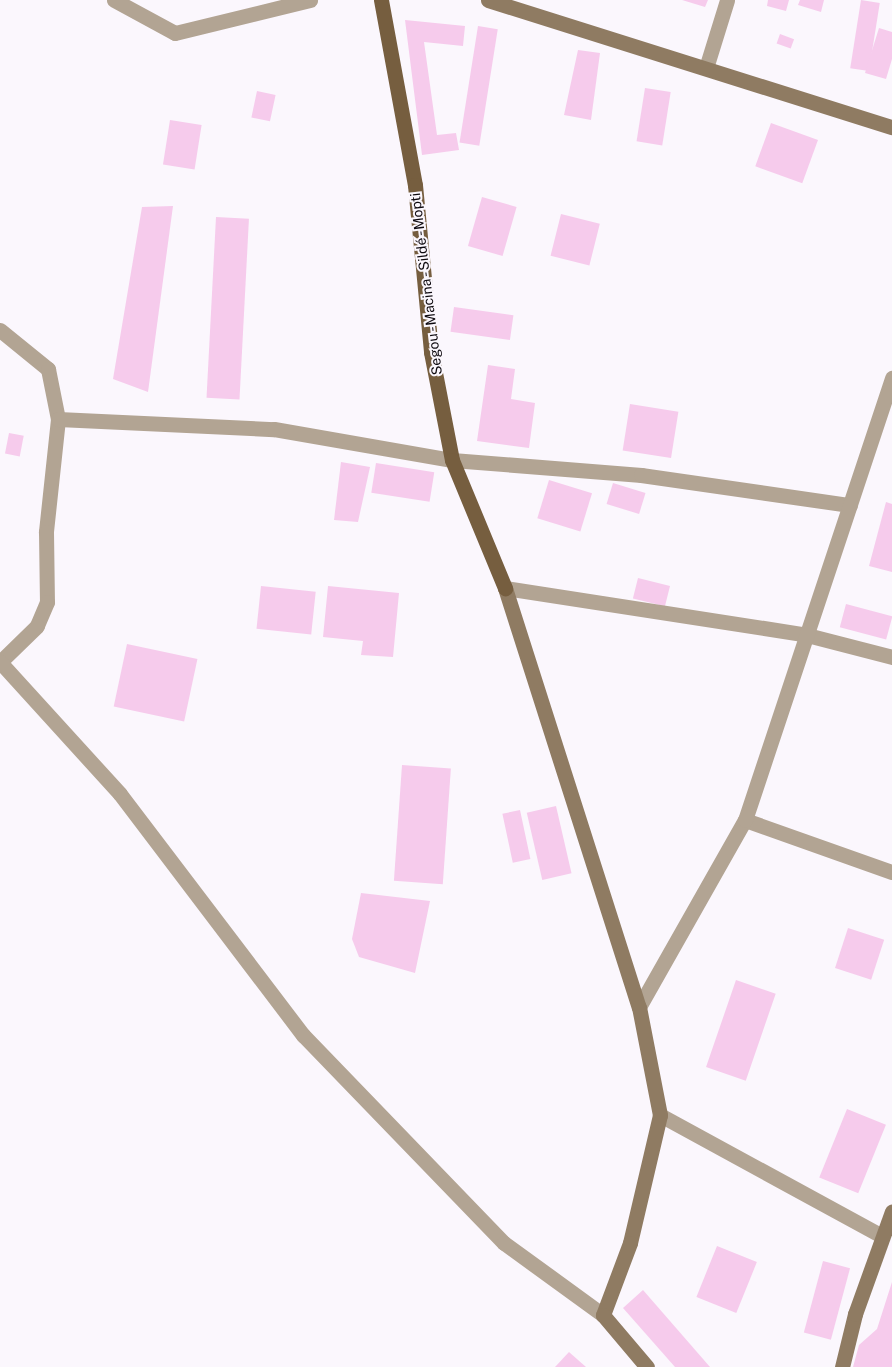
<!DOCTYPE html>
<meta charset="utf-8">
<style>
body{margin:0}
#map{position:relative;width:892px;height:1367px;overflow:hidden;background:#fbf7fd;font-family:"Public Sans",sans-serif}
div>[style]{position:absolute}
.building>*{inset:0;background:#f6cbec;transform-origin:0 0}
.street>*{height:15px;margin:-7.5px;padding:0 7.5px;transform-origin:7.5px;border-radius:7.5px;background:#b2a493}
.secondary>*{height:15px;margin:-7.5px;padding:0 7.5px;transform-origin:7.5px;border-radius:7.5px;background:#8f7b62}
.primary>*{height:15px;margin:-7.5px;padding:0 7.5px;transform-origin:7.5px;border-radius:7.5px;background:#765e3f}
span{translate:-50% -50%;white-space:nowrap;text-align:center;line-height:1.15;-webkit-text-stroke:4px #fbf7fd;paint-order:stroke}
.street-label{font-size:14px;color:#0e0a0f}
</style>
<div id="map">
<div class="building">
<div style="clip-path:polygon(682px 0,708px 0,705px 7px)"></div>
<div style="clip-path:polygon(768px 0,789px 0,786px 11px,767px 6px)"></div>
<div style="clip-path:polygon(800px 0,824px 0,821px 12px,798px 5px)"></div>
<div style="left:861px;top:0;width:19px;height:69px;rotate:9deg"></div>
<div style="clip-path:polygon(405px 20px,465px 26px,463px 46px,424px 42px,437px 135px,456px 133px,459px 150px,422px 155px)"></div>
<div style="left:478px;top:26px;width:20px;height:118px;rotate:9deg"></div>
<div style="clip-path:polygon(879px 28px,892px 32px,892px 59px,886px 79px,865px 73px)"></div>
<div style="left:780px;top:34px;width:15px;height:10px;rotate:20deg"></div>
<div style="clip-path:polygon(578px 50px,600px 53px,591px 120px,564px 115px)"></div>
<div style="left:645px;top:88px;width:26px;height:54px;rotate:9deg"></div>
<div style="left:257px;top:91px;width:19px;height:27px;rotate:12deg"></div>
<div style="left:170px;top:120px;width:32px;height:45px;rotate:9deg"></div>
<div style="left:771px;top:123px;width:50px;height:46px;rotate:20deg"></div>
<div style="left:482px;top:197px;width:36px;height:51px;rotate:16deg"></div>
<div style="clip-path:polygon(173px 206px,148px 392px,113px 379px,142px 207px)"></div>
<div style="left:561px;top:214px;width:40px;height:43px;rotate:14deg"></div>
<div style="left:216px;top:217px;width:33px;height:181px;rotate:3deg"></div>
<div style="left:454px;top:307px;width:60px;height:25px;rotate:8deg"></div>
<div style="clip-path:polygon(488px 365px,515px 369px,511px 399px,535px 403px,529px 448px,477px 441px)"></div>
<div style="left:630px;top:404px;width:49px;height:47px;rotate:9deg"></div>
<div style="left:9px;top:433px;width:15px;height:21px;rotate:11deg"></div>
<div style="clip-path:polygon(341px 462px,370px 467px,358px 522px,334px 520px)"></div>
<div style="left:376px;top:463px;width:59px;height:30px;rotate:9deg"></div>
<div style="left:549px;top:480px;width:45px;height:40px;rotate:17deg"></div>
<div style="left:613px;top:483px;width:34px;height:22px;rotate:17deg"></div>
<div style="clip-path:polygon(886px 502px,892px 504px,892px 572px,869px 566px)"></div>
<div style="left:638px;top:578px;width:33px;height:21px;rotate:14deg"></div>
<div style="left:261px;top:586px;width:55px;height:43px;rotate:6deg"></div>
<div style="clip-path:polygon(328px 586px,399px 593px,393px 657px,361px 655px,363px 641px,323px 637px)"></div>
<div style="left:846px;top:604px;width:48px;height:24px;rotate:15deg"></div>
<div style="left:127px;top:644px;width:72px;height:64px;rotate:12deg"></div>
<div style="left:402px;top:765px;width:49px;height:116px;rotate:4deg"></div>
<div style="left:556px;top:806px;width:69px;height:30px;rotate:77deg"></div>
<div style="left:520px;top:810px;width:50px;height:18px;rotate:78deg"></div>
<div style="clip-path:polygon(361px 893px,430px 901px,415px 973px,359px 957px,352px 939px)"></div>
<div style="left:848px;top:928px;width:38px;height:42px;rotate:18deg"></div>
<div style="left:736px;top:980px;width:42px;height:92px;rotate:19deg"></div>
<div style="left:847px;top:1109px;width:42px;height:74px;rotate:22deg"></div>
<div style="left:717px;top:1246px;width:43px;height:55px;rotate:22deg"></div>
<div style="left:823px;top:1261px;width:28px;height:74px;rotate:15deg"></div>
<div style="clip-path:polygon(892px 1282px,892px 1367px,853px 1367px,859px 1345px,877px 1329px)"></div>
<div style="clip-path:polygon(643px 1290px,710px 1367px,675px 1367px,623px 1308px)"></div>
<div style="clip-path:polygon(569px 1352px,586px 1367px,555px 1367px)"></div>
</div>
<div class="street">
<div style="left:114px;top:0;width:69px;rotate:28.4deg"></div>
<div style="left:175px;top:33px;width:139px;rotate:-13.7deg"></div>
<div style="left:706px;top:68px;width:71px;rotate:-72.8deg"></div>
<div style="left:0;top:330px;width:62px;rotate:39.1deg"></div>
<div style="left:48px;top:369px;width:51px;rotate:78.7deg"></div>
<div style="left:58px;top:419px;width:114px;rotate:96.1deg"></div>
<div style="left:46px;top:532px;width:70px;rotate:89.2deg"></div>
<div style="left:47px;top:602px;width:26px;rotate:113deg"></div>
<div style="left:37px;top:626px;width:52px;rotate:135.8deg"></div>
<div style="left:58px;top:419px;width:216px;rotate:2.7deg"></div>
<div style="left:274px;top:429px;width:181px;rotate:9.9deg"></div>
<div style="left:452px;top:460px;width:190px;rotate:4.5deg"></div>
<div style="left:641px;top:475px;width:211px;rotate:8.2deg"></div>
<div style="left:505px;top:588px;width:306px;rotate:8.8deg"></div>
<div style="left:807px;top:635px;width:88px;rotate:14.5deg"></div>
<div style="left:0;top:662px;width:178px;rotate:47.7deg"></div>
<div style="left:120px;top:794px;width:303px;rotate:52.8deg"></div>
<div style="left:303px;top:1035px;width:289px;rotate:46deg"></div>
<div style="left:504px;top:1243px;width:122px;rotate:36deg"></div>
<div style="left:745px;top:820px;width:156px;rotate:19.5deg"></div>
<div style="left:639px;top:1007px;width:215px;rotate:-60.5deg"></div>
<div style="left:745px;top:820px;width:466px;rotate:-71.6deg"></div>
<div style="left:660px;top:1115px;width:253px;rotate:28.6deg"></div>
</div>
<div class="secondary">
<div style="left:488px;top:0;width:423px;rotate:17.5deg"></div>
<div style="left:505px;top:588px;width:440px;rotate:72.3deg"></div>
<div style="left:639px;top:1007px;width:110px;rotate:79deg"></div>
<div style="left:660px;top:1115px;width:131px;rotate:103.2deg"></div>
<div style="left:630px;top:1243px;width:77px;rotate:110.6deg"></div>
<div style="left:603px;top:1315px;width:68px;rotate:49.8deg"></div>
<div style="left:842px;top:1367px;width:55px;rotate:-76.2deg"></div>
<div style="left:855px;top:1314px;width:109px;rotate:-70.2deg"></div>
</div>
<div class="primary">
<div style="left:381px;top:0;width:188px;rotate:79.6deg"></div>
<div style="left:415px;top:185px;width:168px;rotate:84.5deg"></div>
<div style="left:431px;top:352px;width:110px;rotate:79deg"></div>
<div style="left:452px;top:460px;width:139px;rotate:67.5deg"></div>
</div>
<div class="street-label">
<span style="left:426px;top:284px;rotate:-97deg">Segou - Macina - Sildé - Mopti</span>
</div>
</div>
